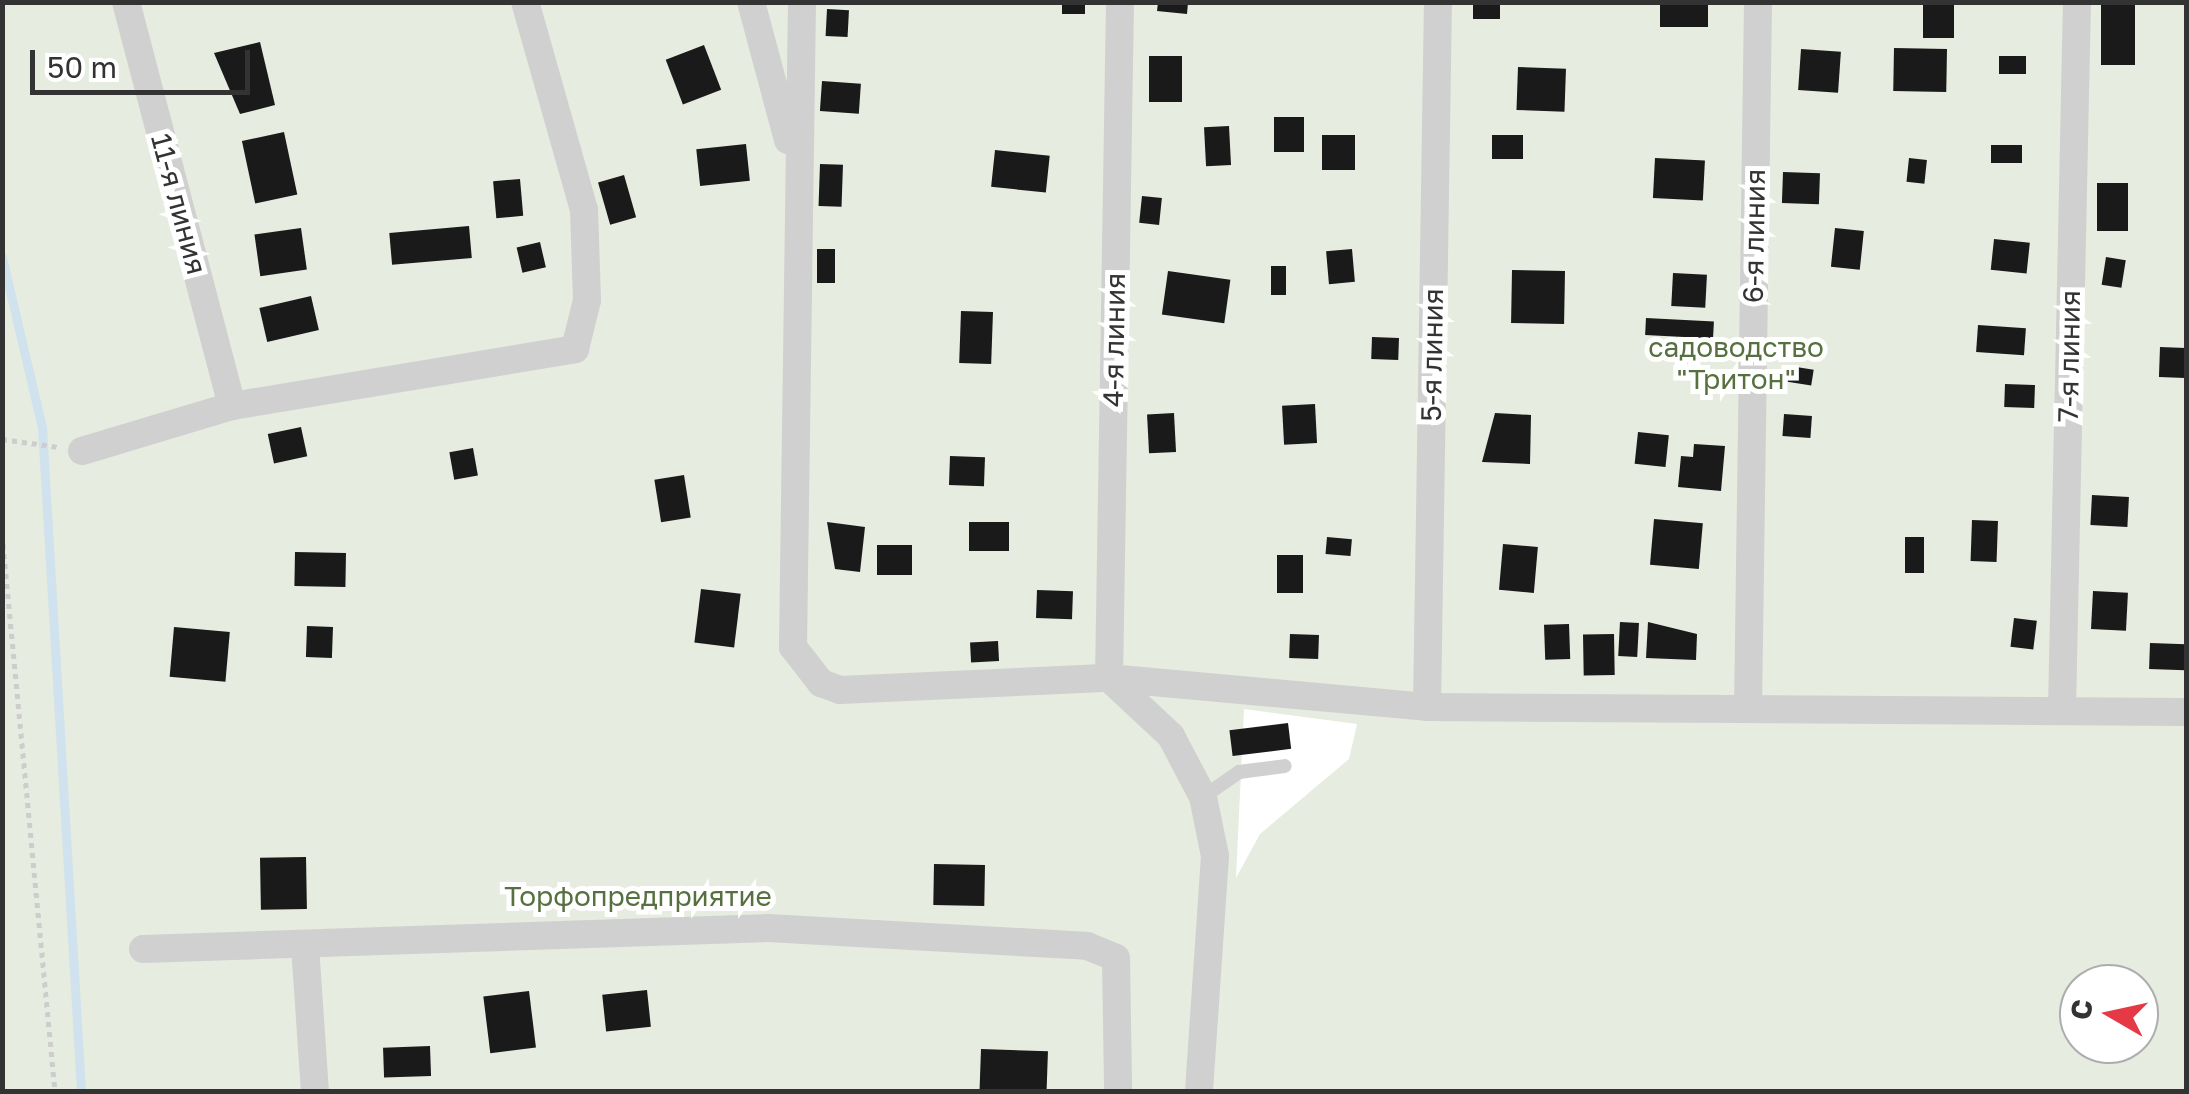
<!DOCTYPE html>
<meta charset="utf-8">
<style>
body{margin:0}
#map{position:relative;width:2189px;height:1094px;overflow:hidden;background:#fff;font-family:"Golos Text",sans-serif}
div>[style]{position:absolute}
.green>*{inset:0;background:#e6ecdf}
.stream>*{height:9px;margin:-4.5px;padding:0 4.5px;transform-origin:4.5px;border-radius:4.5px;background:#cfe2ee}
.building>*{inset:0;background:#1a1a1a;transform-origin:0 0}
.path>*{height:5px;margin-top:-2.5px;transform-origin:0;background:repeating-linear-gradient(90deg,#cdcdcd 0 5px,transparent 0 10px)}
.service>*{height:14px;margin:-7px;padding:0 7px;transform-origin:7px;border-radius:7px;background:#d0d0d0}
.minor>*{height:28px;margin:-14px;padding:0 14px;transform-origin:14px;border-radius:14px;background:#d0d0d0}
span{translate:-50% -50%;white-space:nowrap;text-align:center;line-height:1.15;-webkit-text-stroke:10px #fff;paint-order:stroke}
.street-label{font-size:28px;color:#333}
.park-label{font-size:28px;color:#56703f}
.frame{position:absolute;inset:0;border:5px solid #333;pointer-events:none}
.north{position:absolute;left:2059px;top:964px;width:100px;height:100px;box-sizing:border-box;background:#fff;border:2px solid #adadad;border-radius:50%;rotate:279deg;font-size:28px;font-weight:700;line-height:40px;text-align:center;color:#333}
.north::after{content:'';display:block;margin:auto;width:35px;height:45px;background:#e63946;clip-path:polygon(50% 0,100% 100%,50% 72%,0 100%)}
.scale{position:absolute;left:30px;top:50px;width:220px;height:45px;box-sizing:border-box;border:5px solid #333;border-top:0;padding-left:12px;font-size:30px;line-height:35px;white-space:nowrap;color:#333;-webkit-text-stroke:8px #fff;paint-order:stroke}
</style>
<div id="map">
<div class="green">
<div style="clip-path:polygon(evenodd,2px 3px,2186px 3px,2186px 1091px,3px 1091px,2px 3px,1244px 709px,1357px 724px,1349px 759px,1260px 834px,1236px 878px,1244px 709px,2px 3px,2079px 984px,2139px 984px,2139px 1044px,2079px 1044px,2079px 984px)"></div>
</div>
<div class="stream">
<div style="left:2px;top:257px;width:175px;rotate:76.8deg"></div>
<div style="left:42px;top:427px;width:666px;rotate:86.64deg"></div>
</div>
<div class="building">
<div style="left:1062px;top:2px;width:23px;height:12px"></div>
<div style="clip-path:polygon(1158px 2px,1188px 2px,1187px 14px,1157px 11px)"></div>
<div style="left:1473px;top:2px;width:27px;height:17px"></div>
<div style="left:1660px;top:2px;width:48px;height:25px"></div>
<div style="left:1923px;top:2px;width:31px;height:36px"></div>
<div style="left:2101px;top:5px;width:34px;height:60px"></div>
<div style="left:827px;top:9px;width:22px;height:27px;rotate:3deg"></div>
<div style="clip-path:polygon(260px 42px,275px 105px,240px 114px,214px 53px)"></div>
<div style="left:704px;top:45px;width:48px;height:41px;rotate:69deg"></div>
<div style="left:1894px;top:48px;width:53px;height:43px;rotate:1deg"></div>
<div style="left:1801px;top:49px;width:40px;height:41px;rotate:4deg"></div>
<div style="left:1149px;top:56px;width:33px;height:46px"></div>
<div style="left:2026px;top:56px;width:18px;height:27px;rotate:90deg"></div>
<div style="left:1518px;top:67px;width:48px;height:43px;rotate:2deg"></div>
<div style="left:822px;top:81px;width:39px;height:30px;rotate:4deg"></div>
<div style="left:1274px;top:117px;width:30px;height:35px"></div>
<div style="left:1229px;top:126px;width:39px;height:25px;rotate:87deg"></div>
<div style="left:284px;top:132px;width:64px;height:43px;rotate:78deg"></div>
<div style="left:1322px;top:135px;width:33px;height:35px"></div>
<div style="left:1492px;top:135px;width:31px;height:24px"></div>
<div style="left:746px;top:144px;width:37px;height:50px;rotate:84deg"></div>
<div style="left:1991px;top:145px;width:31px;height:18px"></div>
<div style="left:995px;top:150px;width:55px;height:37px;rotate:6deg"></div>
<div style="left:1655px;top:158px;width:50px;height:40px;rotate:3deg"></div>
<div style="left:1909px;top:158px;width:18px;height:24px;rotate:6deg"></div>
<div style="left:820px;top:164px;width:23px;height:42px;rotate:2deg"></div>
<div style="left:1783px;top:172px;width:37px;height:31px;rotate:2deg"></div>
<div style="left:624px;top:175px;width:44px;height:27px;rotate:74deg"></div>
<div style="left:520px;top:179px;width:37px;height:27px;rotate:85deg"></div>
<div style="left:2097px;top:183px;width:31px;height:48px"></div>
<div style="left:1142px;top:196px;width:20px;height:27px;rotate:6deg"></div>
<div style="left:469px;top:226px;width:32px;height:80px;rotate:85deg"></div>
<div style="left:301px;top:228px;width:42px;height:47px;rotate:82deg"></div>
<div style="left:1835px;top:228px;width:29px;height:39px;rotate:6deg"></div>
<div style="left:1994px;top:239px;width:36px;height:31px;rotate:6deg"></div>
<div style="left:540px;top:242px;width:26px;height:24px;rotate:77deg"></div>
<div style="left:817px;top:249px;width:18px;height:34px"></div>
<div style="left:1352px;top:249px;width:33px;height:26px;rotate:85deg"></div>
<div style="left:2106px;top:257px;width:20px;height:28px;rotate:9deg"></div>
<div style="left:1286px;top:266px;width:29px;height:15px;rotate:90deg"></div>
<div style="left:1512px;top:270px;width:53px;height:53px;rotate:1deg"></div>
<div style="left:1168px;top:271px;width:63px;height:44px;rotate:8deg"></div>
<div style="left:1673px;top:273px;width:34px;height:33px;rotate:3deg"></div>
<div style="left:311px;top:296px;width:35px;height:53px;rotate:77deg"></div>
<div style="left:961px;top:311px;width:32px;height:52px;rotate:2deg"></div>
<div style="left:1646px;top:318px;width:68px;height:17px;rotate:3deg"></div>
<div style="left:1978px;top:325px;width:48px;height:27px;rotate:4deg"></div>
<div style="left:1372px;top:337px;width:27px;height:22px;rotate:2deg"></div>
<div style="left:2160px;top:347px;width:26px;height:30px;rotate:2deg"></div>
<div style="left:1790px;top:366px;width:24px;height:16px;rotate:9deg"></div>
<div style="left:2005px;top:384px;width:30px;height:23px;rotate:2deg"></div>
<div style="left:1315px;top:404px;width:39px;height:33px;rotate:87deg"></div>
<div style="left:1174px;top:413px;width:39px;height:27px;rotate:87deg"></div>
<div style="clip-path:polygon(1495px 413px,1531px 415px,1530px 464px,1482px 462px)"></div>
<div style="left:1784px;top:414px;width:28px;height:22px;rotate:4deg"></div>
<div style="left:301px;top:427px;width:30px;height:34px;rotate:78deg"></div>
<div style="left:1638px;top:432px;width:31px;height:32px;rotate:6deg"></div>
<div style="clip-path:polygon(1694px 444px,1725px 446px,1721px 491px,1678px 487px,1681px 456px,1693px 457px)"></div>
<div style="left:473px;top:448px;width:28px;height:24px;rotate:80deg"></div>
<div style="left:950px;top:456px;width:35px;height:29px;rotate:2deg"></div>
<div style="left:684px;top:475px;width:43px;height:30px;rotate:81deg"></div>
<div style="left:2092px;top:495px;width:37px;height:30px;rotate:3deg"></div>
<div style="left:1654px;top:519px;width:49px;height:46px;rotate:5deg"></div>
<div style="left:1972px;top:520px;width:26px;height:41px;rotate:2deg"></div>
<div style="clip-path:polygon(827px 522px,865px 527px,860px 572px,835px 569px)"></div>
<div style="left:969px;top:522px;width:40px;height:29px"></div>
<div style="left:1327px;top:537px;width:25px;height:17px;rotate:5deg"></div>
<div style="left:1905px;top:537px;width:19px;height:36px"></div>
<div style="left:1503px;top:544px;width:35px;height:46px;rotate:5deg"></div>
<div style="left:877px;top:545px;width:35px;height:30px"></div>
<div style="left:295px;top:552px;width:51px;height:34px;rotate:1deg"></div>
<div style="left:1303px;top:555px;width:38px;height:26px;rotate:90deg"></div>
<div style="left:701px;top:589px;width:40px;height:54px;rotate:7deg"></div>
<div style="left:1037px;top:590px;width:36px;height:28px;rotate:2deg"></div>
<div style="left:2093px;top:591px;width:35px;height:38px;rotate:3deg"></div>
<div style="left:2014px;top:618px;width:23px;height:29px;rotate:7deg"></div>
<div style="left:1620px;top:622px;width:19px;height:34px;rotate:3deg"></div>
<div style="clip-path:polygon(1648px 622px,1697px 634px,1696px 660px,1646px 658px)"></div>
<div style="left:1569px;top:624px;width:35px;height:25px;rotate:88deg"></div>
<div style="left:307px;top:626px;width:26px;height:31px;rotate:2deg"></div>
<div style="left:174px;top:627px;width:56px;height:50px;rotate:5deg"></div>
<div style="left:1290px;top:634px;width:29px;height:24px;rotate:2deg"></div>
<div style="left:1614px;top:634px;width:41px;height:31px;rotate:89deg"></div>
<div style="left:998px;top:641px;width:20px;height:28px;rotate:87deg"></div>
<div style="left:2150px;top:643px;width:36px;height:26px;rotate:2deg"></div>
<div style="left:1288px;top:723px;width:26px;height:59px;rotate:83deg"></div>
<div style="left:306px;top:857px;width:52px;height:46px;rotate:89deg"></div>
<div style="left:934px;top:864px;width:51px;height:41px;rotate:1deg"></div>
<div style="left:647px;top:990px;width:37px;height:45px;rotate:84deg"></div>
<div style="left:529px;top:991px;width:57px;height:46px;rotate:83deg"></div>
<div style="left:430px;top:1046px;width:30px;height:47px;rotate:88deg"></div>
<div style="left:981px;top:1049px;width:67px;height:43px;rotate:2deg"></div>
</div>
<div class="path">
<div style="left:2px;top:439px;width:57px;rotate:8.1deg"></div>
<div style="left:2px;top:534px;width:561px;rotate:84.57deg"></div>
</div>
<div class="service">
<div style="left:1203px;top:797px;width:44px;rotate:-34.8deg"></div>
<div style="left:1239px;top:772px;width:46px;rotate:-7.4deg"></div>
</div>
<div class="minor">
<div style="left:126px;top:2px;width:418px;rotate:75.3deg"></div>
<div style="left:751px;top:2px;width:143px;rotate:75deg"></div>
<div style="left:802px;top:2px;width:645px;rotate:90.8deg"></div>
<div style="left:793px;top:647px;width:46px;rotate:52.1deg"></div>
<div style="left:821px;top:683px;width:20px;rotate:20deg"></div>
<div style="left:840px;top:690px;width:269px;rotate:-2.6deg"></div>
<div style="left:1109px;top:678px;width:319px;rotate:5.2deg"></div>
<div style="left:1427px;top:707px;width:759px;rotate:0.38deg"></div>
<div style="left:1120px;top:2px;width:676px;rotate:90.93deg"></div>
<div style="left:1109px;top:678px;width:85px;rotate:43.1deg"></div>
<div style="left:1171px;top:736px;width:69px;rotate:62.3deg"></div>
<div style="left:1203px;top:797px;width:60px;rotate:78.5deg"></div>
<div style="left:1215px;top:856px;width:237px;rotate:93.9deg"></div>
<div style="left:82px;top:451px;width:157px;rotate:-16.7deg"></div>
<div style="left:232px;top:406px;width:348px;rotate:-9.4deg"></div>
<div style="left:575px;top:349px;width:50px;rotate:-76.2deg"></div>
<div style="left:587px;top:300px;width:90px;rotate:-91.9deg"></div>
<div style="left:584px;top:210px;width:216px;rotate:-105.8deg"></div>
<div style="left:1427px;top:707px;width:705px;rotate:-89.11deg"></div>
<div style="left:1748px;top:709px;width:707px;rotate:-89.19deg"></div>
<div style="left:2062px;top:710px;width:708px;rotate:-88.79deg"></div>
<div style="left:305px;top:946px;width:146px;rotate:86.1deg"></div>
<div style="left:143px;top:949px;width:625px;rotate:-1.92deg"></div>
<div style="left:768px;top:928px;width:320px;rotate:3.2deg"></div>
<div style="left:1087px;top:946px;width:31px;rotate:22deg"></div>
<div style="left:1116px;top:958px;width:134px;rotate:89.1deg"></div>
</div>
<div class="street-label">
<span style="left:179px;top:204px;rotate:75deg">11-я линия</span>
<span style="left:1754px;top:236px;rotate:-89deg">6-я линия</span>
<span style="left:1114px;top:340px;rotate:-89deg">4-я линия</span>
<span style="left:1432px;top:355px;rotate:-89deg">5-я линия</span>
<span style="left:2069px;top:356px;rotate:-89deg">7-я линия</span>
</div>
<div class="park-label">
<span style="left:1736px;top:363px">садоводство<br>"Тритон"</span>
<span style="left:638px;top:896px">Торфопредприятие</span>
</div>
<div class="frame"></div>
<div class="north">С</div>
<div class="scale">50 m</div>
</div>
